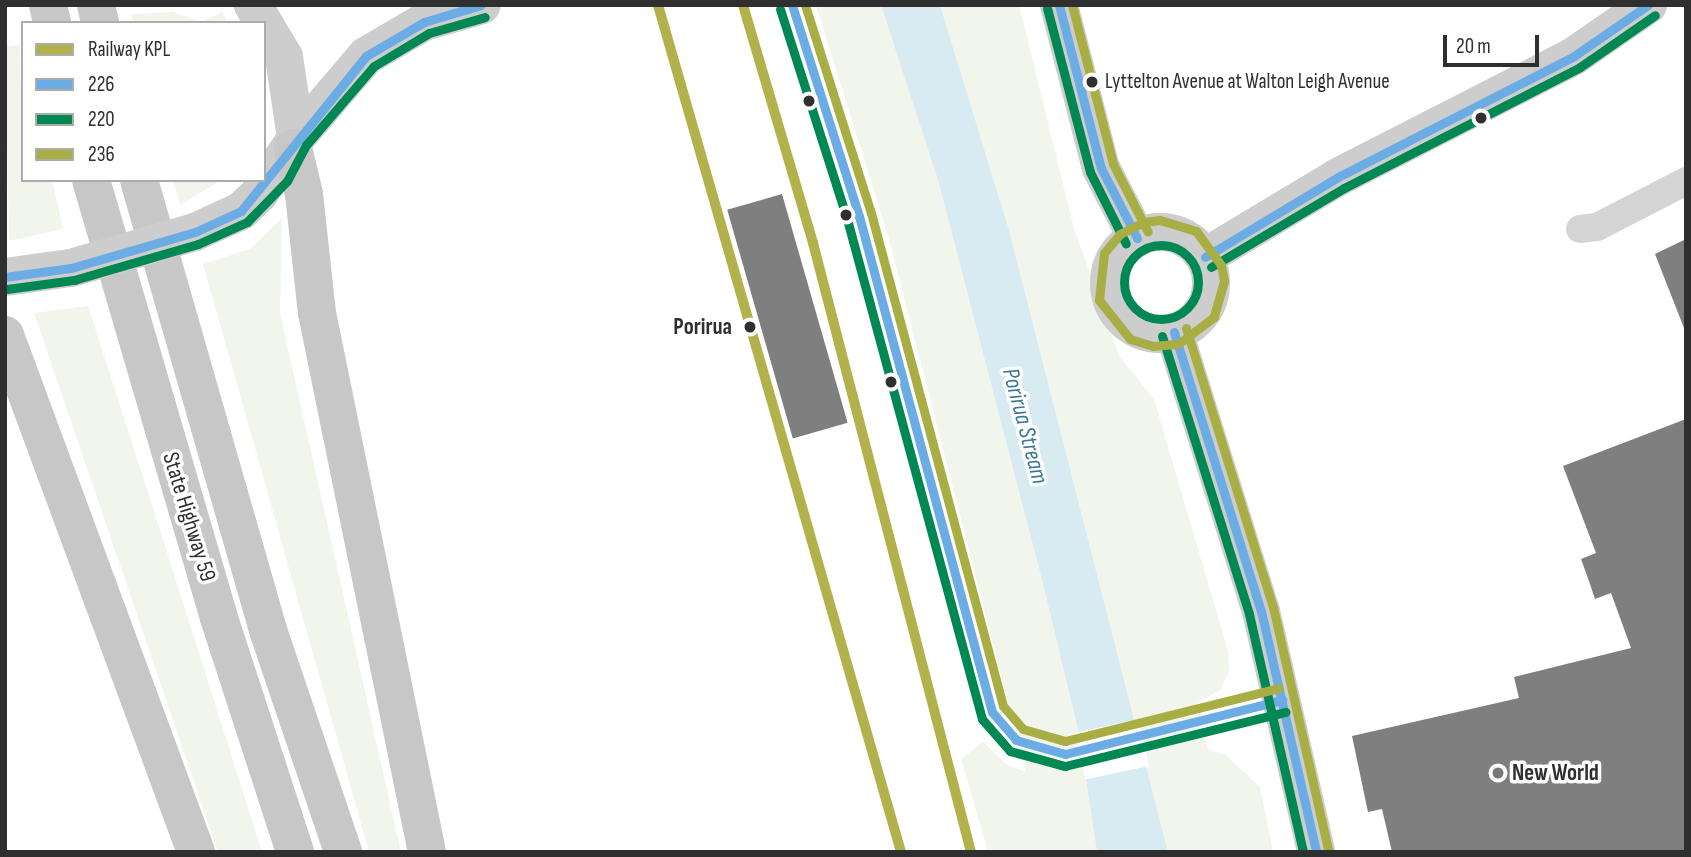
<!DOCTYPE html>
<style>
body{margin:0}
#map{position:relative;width:1691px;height:857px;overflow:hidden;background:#fff;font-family:"Sofia Sans Condensed",sans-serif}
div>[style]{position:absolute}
.green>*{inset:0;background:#f2f5ec}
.water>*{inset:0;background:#d8ebf3}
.pier>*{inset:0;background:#fff;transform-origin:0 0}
.building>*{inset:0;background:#7f7f7f;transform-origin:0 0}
.street>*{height:28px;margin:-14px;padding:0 14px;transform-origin:14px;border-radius:14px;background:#d4d4d4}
.secondary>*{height:38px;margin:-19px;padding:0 19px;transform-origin:19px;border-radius:19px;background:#cdcdcd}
.secondary>.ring{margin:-19px;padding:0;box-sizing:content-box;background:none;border:38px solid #cdcdcd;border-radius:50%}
.primary>*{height:38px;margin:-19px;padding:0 19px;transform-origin:19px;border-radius:19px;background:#c7c7c7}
.secondary-bridge>*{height:38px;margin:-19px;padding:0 19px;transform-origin:19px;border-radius:19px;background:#cdcdcd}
.bus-1>*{height:9px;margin:-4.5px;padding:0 4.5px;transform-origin:4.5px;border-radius:4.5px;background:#6cace4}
.bus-2>*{height:9px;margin:-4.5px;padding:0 4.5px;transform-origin:4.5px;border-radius:4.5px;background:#008854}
.bus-2>.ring{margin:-4.5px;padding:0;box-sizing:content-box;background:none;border:9px solid #008854;border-radius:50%}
.bus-3>*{height:9px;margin:-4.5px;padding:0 4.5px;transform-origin:4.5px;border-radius:4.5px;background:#a8ae43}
.rail-1>*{height:10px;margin:-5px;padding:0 5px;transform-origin:5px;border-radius:5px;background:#b3b14b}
.dots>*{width:19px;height:19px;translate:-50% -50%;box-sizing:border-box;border:4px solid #fff;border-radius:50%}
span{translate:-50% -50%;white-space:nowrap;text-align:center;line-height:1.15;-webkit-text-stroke:7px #fff;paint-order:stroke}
.bus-label{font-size:21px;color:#2f2f2f}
.left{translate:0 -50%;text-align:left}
.stop-label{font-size:23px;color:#2f2f2f;font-weight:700}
.right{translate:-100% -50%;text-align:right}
.street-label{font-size:23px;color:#2f2f2f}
.poi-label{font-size:23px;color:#2f2f2f;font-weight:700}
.water-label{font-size:24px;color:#397996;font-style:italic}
.frame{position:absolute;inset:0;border:7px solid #2f2f2f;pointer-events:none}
.legend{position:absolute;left:21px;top:21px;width:245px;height:161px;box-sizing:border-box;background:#fff;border:2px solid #acacac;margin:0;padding:9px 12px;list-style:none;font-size:21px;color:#2f2f2f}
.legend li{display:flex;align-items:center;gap:14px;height:35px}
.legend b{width:35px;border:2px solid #acacac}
.scale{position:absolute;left:1443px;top:35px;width:96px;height:32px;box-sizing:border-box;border:4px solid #2f2f2f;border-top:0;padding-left:9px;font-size:21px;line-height:24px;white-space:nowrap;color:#2f2f2f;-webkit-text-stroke:5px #fff;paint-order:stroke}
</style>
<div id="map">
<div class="green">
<div style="clip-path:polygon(816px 5px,881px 5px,897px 51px,938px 180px,1043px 584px,1079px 734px,1097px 852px,988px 852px,961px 759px,983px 742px,1006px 764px,1026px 772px,889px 239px)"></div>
<div style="clip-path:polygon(940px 5px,1019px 5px,1074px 228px,1119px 356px,1154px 399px,1228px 651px,1229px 671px,1220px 690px,1196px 704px,1208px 749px,1226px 755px,1260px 787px,1273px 852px,1168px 852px,1009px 230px)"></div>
<div style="clip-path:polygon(173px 12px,201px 22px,222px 12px,228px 23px,134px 23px,131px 14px)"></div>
<div style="clip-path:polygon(20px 44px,23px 180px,52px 180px,63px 229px,9px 241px,5px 47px)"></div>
<div style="clip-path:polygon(173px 180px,222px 180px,180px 205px)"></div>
<div style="clip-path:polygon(282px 218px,280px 313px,401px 852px,369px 852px,203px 264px,250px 249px)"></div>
<div style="clip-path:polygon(88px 306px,154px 511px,262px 852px,218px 852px,34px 313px)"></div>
</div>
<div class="water">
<div style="clip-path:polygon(881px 5px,940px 5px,1009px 230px,1168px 852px,1097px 852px,1079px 734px,1043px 584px,938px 180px)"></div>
</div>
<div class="pier">
<div style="left:1139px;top:719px;width:48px;height:65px;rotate:78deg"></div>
</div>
<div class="building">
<div style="left:782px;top:194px;width:238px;height:57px;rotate:74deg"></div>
<div style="clip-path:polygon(1686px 239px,1686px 328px,1684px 328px,1655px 254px)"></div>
<div style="clip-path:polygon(1686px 419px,1686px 852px,1392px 852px,1382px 809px,1368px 812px,1352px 736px,1519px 698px,1514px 677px,1631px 648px,1611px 593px,1595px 599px,1589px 581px,1581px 559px,1596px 553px,1563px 466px)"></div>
</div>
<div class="street">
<div style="left:1580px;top:229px;width:17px;rotate:-7deg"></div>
<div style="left:1597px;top:227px;width:100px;rotate:-27.3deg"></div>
</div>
<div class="secondary">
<div style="left:1059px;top:5px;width:168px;rotate:75.6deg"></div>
<div style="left:1101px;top:168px;width:79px;rotate:62.8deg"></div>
<div style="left:296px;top:138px;width:108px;rotate:-49.5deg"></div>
<div style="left:366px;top:56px;width:67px;rotate:-30.4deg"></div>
<div style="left:424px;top:22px;width:60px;rotate:-16.3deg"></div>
<div class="ring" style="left:1109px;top:232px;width:64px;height:64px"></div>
<div style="left:195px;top:232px;width:51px;rotate:-24.5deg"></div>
<div style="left:241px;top:211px;width:25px;rotate:-43deg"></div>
<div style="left:259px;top:194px;width:67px;rotate:-56.5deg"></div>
<div style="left:296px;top:138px;width:82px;rotate:-98.4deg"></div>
<div style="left:284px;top:57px;width:61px;rotate:-120.8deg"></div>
<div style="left:1205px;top:257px;width:155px;rotate:-31deg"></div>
<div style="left:1338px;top:177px;width:265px;rotate:-27.1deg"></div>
<div style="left:1574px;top:56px;width:90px;rotate:-34.6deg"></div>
<div style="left:5px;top:277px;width:67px;rotate:-7.8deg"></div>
<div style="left:1174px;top:332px;width:292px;rotate:72.7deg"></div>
<div style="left:1261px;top:611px;width:247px;rotate:77.1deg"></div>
</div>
<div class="primary">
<div style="left:48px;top:5px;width:18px;rotate:77deg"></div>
<div style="left:96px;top:5px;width:18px;rotate:77deg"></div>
<div style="left:293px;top:148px;width:47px;rotate:76.6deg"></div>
<div style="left:304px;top:194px;width:120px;rotate:83.8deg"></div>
<div style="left:317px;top:313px;width:550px;rotate:78.47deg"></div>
<div style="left:91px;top:180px;width:456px;rotate:73.7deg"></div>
<div style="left:219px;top:618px;width:246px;rotate:72deg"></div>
<div style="left:139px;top:180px;width:471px;rotate:74deg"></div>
<div style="left:269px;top:633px;width:231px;rotate:71.3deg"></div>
<div style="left:5px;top:335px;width:551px;rotate:69.72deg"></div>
</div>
<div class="secondary-bridge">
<div style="left:71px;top:268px;width:129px;rotate:-16.2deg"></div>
</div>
<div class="bus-1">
<div style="left:792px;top:5px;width:221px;rotate:72.4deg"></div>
<div style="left:859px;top:216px;width:514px;rotate:74.99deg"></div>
<div style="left:992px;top:712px;width:37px;rotate:49deg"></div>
<div style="left:1016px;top:740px;width:51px;rotate:15.9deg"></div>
<div style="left:1065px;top:754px;width:224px;rotate:-14deg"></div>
<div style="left:1059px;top:5px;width:168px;rotate:75.6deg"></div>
<div style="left:1101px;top:168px;width:79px;rotate:62.8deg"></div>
<div style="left:1205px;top:257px;width:155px;rotate:-31deg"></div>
<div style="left:1338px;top:177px;width:265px;rotate:-27.1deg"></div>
<div style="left:1574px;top:56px;width:90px;rotate:-34.6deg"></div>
<div style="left:5px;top:277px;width:67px;rotate:-7.8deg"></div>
<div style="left:71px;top:268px;width:129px;rotate:-16.2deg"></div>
<div style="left:195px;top:232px;width:51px;rotate:-24.5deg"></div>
<div style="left:241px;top:211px;width:199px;rotate:-51.1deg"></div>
<div style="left:366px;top:56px;width:67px;rotate:-30.4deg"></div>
<div style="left:424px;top:22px;width:59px;rotate:-16.6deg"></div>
<div style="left:1174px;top:332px;width:292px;rotate:72.7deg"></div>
<div style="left:1261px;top:611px;width:247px;rotate:77.1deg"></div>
</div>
<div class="bus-2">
<div style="left:1047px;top:8px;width:170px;rotate:75.3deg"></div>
<div style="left:1090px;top:172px;width:80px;rotate:63.4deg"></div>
<div style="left:780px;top:9px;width:220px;rotate:72.3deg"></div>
<div style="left:847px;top:219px;width:518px;rotate:74.89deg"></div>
<div style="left:982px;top:719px;width:43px;rotate:48.8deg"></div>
<div style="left:1010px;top:751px;width:57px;rotate:15.3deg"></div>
<div style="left:1065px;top:766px;width:227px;rotate:-13.8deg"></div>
<div class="ring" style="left:1124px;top:245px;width:65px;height:65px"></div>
<div style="left:1211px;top:267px;width:155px;rotate:-30.7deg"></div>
<div style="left:1344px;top:188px;width:265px;rotate:-27.1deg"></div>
<div style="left:1580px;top:67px;width:91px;rotate:-34.7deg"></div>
<div style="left:7px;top:289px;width:68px;rotate:-7.7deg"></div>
<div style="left:74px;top:280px;width:129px;rotate:-16.2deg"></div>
<div style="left:198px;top:244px;width:54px;rotate:-24.2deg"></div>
<div style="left:247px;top:222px;width:57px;rotate:-45.7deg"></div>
<div style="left:287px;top:181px;width:41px;rotate:-62.2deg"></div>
<div style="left:306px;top:145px;width:104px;rotate:-49.3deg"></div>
<div style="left:374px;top:66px;width:64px;rotate:-31deg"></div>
<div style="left:429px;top:33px;width:58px;rotate:-15.9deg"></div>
<div style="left:1162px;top:336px;width:291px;rotate:72.6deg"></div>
<div style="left:1249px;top:614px;width:244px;rotate:77.2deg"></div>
</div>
<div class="bus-3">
<div style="left:805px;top:5px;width:218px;rotate:72.4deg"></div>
<div style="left:871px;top:213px;width:510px;rotate:75.01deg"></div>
<div style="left:1003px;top:706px;width:30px;rotate:49deg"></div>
<div style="left:1023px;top:729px;width:44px;rotate:15.9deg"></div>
<div style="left:1065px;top:741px;width:220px;rotate:-13.9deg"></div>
<div style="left:1072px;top:5px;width:164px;rotate:75.5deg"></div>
<div style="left:1113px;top:164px;width:76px;rotate:62.8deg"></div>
<div style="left:1186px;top:328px;width:292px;rotate:72.7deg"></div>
<div style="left:1273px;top:607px;width:248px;rotate:77.2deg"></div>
<div style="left:1176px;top:344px;width:23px;rotate:175deg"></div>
<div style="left:1153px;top:346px;width:24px;rotate:-163deg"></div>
<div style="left:1130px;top:339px;width:50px;rotate:-128.5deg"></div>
<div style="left:1099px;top:300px;width:47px;rotate:-83.9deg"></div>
<div style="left:1104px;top:253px;width:25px;rotate:-50deg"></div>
<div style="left:1120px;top:234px;width:27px;rotate:-27deg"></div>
<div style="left:1144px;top:222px;width:16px;rotate:-7deg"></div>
<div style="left:1160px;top:220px;width:38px;rotate:17deg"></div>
<div style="left:1196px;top:231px;width:42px;rotate:53.7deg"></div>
<div style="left:1221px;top:265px;width:16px;rotate:79deg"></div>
<div style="left:1224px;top:281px;width:37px;rotate:106deg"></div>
<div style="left:1214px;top:317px;width:45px;rotate:143.1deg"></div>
</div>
<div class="rail-1">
<div style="left:658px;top:5px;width:881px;rotate:73.99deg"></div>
<div style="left:743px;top:5px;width:248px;rotate:73.6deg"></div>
<div style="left:813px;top:243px;width:629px;rotate:75.46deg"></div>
</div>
<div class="dots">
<div style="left:1092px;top:82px;background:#2f2f2f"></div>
<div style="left:809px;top:101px;background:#2f2f2f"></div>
<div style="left:1481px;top:118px;background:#2f2f2f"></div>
<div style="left:846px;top:215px;background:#2f2f2f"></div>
<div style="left:750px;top:327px;background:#2f2f2f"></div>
<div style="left:891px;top:382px;background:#2f2f2f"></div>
<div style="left:1498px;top:773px;background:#787878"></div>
</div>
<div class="bus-label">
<span class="left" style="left:1105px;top:82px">Lyttelton Avenue at Walton Leigh Avenue</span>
</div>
<div class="stop-label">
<span class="right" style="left:732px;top:327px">Porirua</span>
</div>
<div class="street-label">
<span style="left:189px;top:517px;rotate:73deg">State Highway 59</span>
</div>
<div class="poi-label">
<span class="left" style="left:1512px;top:773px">New World</span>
</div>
<div class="water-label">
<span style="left:1025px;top:426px;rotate:75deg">Porirua Stream</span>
</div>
<div class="frame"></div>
<ul class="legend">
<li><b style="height:9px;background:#b3b14b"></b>Railway KPL</li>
<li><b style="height:9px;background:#6cace4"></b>226</li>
<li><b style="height:9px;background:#008854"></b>220</li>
<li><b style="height:9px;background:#a8ae43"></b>236</li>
</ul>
<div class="scale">20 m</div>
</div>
